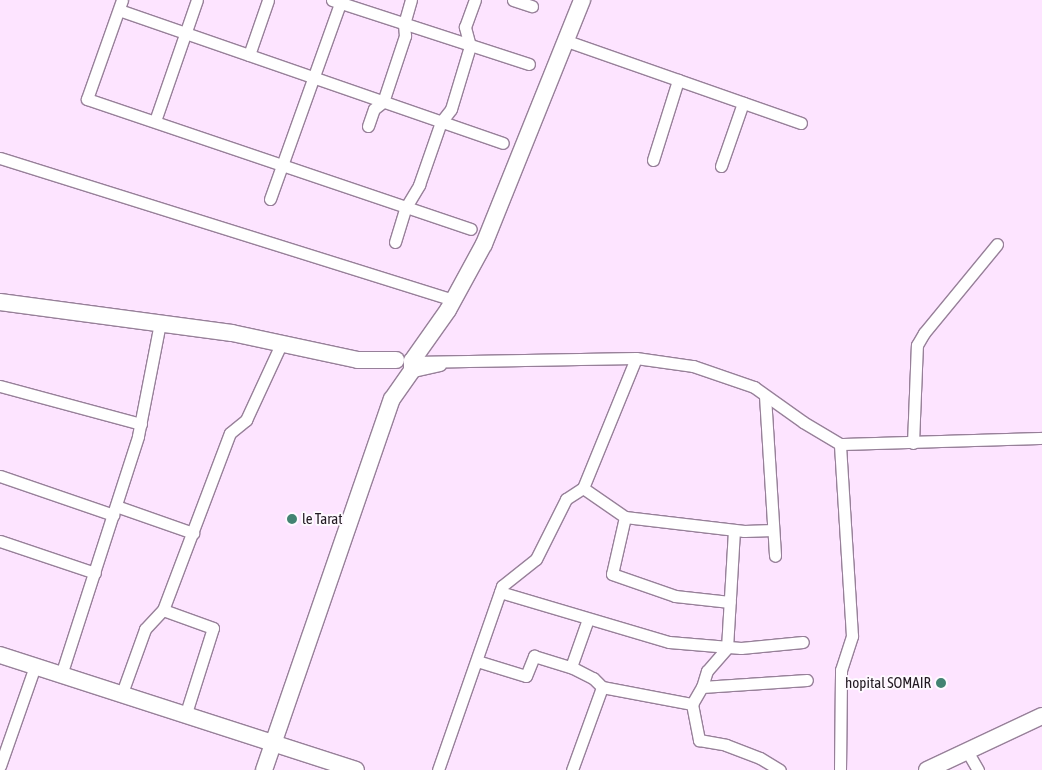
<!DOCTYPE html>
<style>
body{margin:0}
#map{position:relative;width:1042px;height:770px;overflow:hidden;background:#fde4ff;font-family:"Asap Condensed",sans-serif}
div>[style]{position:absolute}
.roads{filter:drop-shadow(1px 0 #978099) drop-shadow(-1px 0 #978099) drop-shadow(0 1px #978099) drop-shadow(0 -1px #978099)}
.street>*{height:11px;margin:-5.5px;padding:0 5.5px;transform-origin:5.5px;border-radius:5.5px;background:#fff}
.secondary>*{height:16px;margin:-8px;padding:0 8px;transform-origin:8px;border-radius:8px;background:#fff}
.dots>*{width:14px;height:14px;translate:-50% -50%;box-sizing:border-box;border:2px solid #fef9ff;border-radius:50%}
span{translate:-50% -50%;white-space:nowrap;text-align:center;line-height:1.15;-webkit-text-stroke:4px #fef9ff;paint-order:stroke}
.poi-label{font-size:15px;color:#231a23}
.left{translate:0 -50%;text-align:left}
.right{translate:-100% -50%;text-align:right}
</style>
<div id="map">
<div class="roads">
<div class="street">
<div style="left:122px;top:0;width:105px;rotate:109.5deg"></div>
<div style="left:87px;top:99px;width:405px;rotate:18.7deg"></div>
<div style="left:332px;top:0;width:207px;rotate:18deg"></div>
<div style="left:513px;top:0;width:20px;rotate:18deg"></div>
<div style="left:119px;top:10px;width:406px;rotate:19.1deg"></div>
<div style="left:564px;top:40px;width:251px;rotate:19.3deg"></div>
<div style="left:249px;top:55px;width:58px;rotate:-70.9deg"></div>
<div style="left:155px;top:121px;width:128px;rotate:-70.9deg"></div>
<div style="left:368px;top:126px;width:18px;rotate:-71deg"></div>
<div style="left:374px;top:109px;width:11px;rotate:-38deg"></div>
<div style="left:383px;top:102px;width:70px;rotate:-71.6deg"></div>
<div style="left:405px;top:36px;width:12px;rotate:-95deg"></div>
<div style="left:404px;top:24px;width:25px;rotate:-74deg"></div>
<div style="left:0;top:158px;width:475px;rotate:17.4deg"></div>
<div style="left:653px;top:160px;width:84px;rotate:-72.6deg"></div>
<div style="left:721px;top:166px;width:67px;rotate:-70.8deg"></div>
<div style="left:270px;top:199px;width:208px;rotate:-70.3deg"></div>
<div style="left:395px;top:242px;width:37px;rotate:-73deg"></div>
<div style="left:406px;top:207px;width:26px;rotate:-59deg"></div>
<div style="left:419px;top:185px;width:67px;rotate:-70.8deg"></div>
<div style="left:441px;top:122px;width:16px;rotate:-52deg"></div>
<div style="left:451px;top:109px;width:66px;rotate:-73.2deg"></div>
<div style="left:470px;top:46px;width:20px;rotate:-105deg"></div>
<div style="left:465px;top:27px;width:29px;rotate:-70deg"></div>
<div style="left:413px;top:362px;width:223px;rotate:-1deg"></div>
<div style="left:636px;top:358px;width:58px;rotate:8deg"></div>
<div style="left:693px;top:366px;width:65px;rotate:19deg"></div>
<div style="left:754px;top:387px;width:60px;rotate:35.5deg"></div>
<div style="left:803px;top:422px;width:43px;rotate:30.7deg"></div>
<div style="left:840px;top:444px;width:202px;rotate:-1.7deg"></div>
<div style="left:409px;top:372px;width:32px;rotate:-13deg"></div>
<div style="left:0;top:386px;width:146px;rotate:15.1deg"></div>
<div style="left:765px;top:396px;width:160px;rotate:86.4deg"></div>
<div style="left:913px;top:443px;width:98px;rotate:-87.7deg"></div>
<div style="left:917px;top:345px;width:14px;rotate:-60deg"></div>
<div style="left:924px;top:333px;width:115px;rotate:-50.6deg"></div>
<div style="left:0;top:476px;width:120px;rotate:19deg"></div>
<div style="left:583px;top:488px;width:51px;rotate:34.6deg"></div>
<div style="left:625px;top:517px;width:120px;rotate:6.7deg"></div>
<div style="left:744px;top:531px;width:29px;rotate:-2deg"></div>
<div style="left:116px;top:506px;width:82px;rotate:19.3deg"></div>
<div style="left:625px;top:517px;width:58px;rotate:102.8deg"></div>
<div style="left:612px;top:574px;width:67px;rotate:19.2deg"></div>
<div style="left:675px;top:596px;width:55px;rotate:6.2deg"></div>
<div style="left:0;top:541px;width:100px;rotate:18.6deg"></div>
<div style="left:500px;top:592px;width:176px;rotate:16.5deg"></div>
<div style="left:669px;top:642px;width:72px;rotate:4.8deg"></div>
<div style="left:741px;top:648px;width:62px;rotate:-5.5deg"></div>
<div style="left:477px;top:661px;width:51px;rotate:17deg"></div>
<div style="left:526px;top:676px;width:22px;rotate:-68deg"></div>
<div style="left:534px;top:656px;width:39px;rotate:17deg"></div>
<div style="left:571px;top:667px;width:25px;rotate:27deg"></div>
<div style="left:593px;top:678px;width:13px;rotate:45deg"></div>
<div style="left:571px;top:667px;width:51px;rotate:-70.5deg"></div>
<div style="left:61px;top:675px;width:251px;rotate:-72.1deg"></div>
<div style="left:138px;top:436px;width:115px;rotate:-79deg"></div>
<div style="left:702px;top:687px;width:17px;rotate:-73deg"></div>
<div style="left:707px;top:671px;width:30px;rotate:-49deg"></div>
<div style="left:727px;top:648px;width:118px;rotate:-86.6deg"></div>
<div style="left:122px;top:693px;width:68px;rotate:-70.2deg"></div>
<div style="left:145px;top:629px;width:26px;rotate:-47deg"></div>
<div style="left:692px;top:704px;width:37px;rotate:79deg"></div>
<div style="left:699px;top:740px;width:27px;rotate:10deg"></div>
<div style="left:726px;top:745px;width:36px;rotate:21deg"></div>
<div style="left:760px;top:758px;width:23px;rotate:31deg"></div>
<div style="left:186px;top:713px;width:89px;rotate:-72.4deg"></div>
<div style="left:213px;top:628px;width:53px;rotate:-160.2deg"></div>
<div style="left:163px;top:610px;width:189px;rotate:-69.3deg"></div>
<div style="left:230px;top:433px;width:21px;rotate:-39deg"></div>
<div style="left:246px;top:420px;width:86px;rotate:-65.2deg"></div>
<div style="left:967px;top:751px;width:22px;rotate:60deg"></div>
<div style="left:0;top:766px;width:106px;rotate:-70.7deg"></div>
<div style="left:438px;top:770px;width:195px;rotate:-70.8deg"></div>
<div style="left:502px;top:586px;width:43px;rotate:-38.5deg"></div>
<div style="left:536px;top:559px;width:67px;rotate:-63.4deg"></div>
<div style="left:566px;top:499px;width:20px;rotate:-33deg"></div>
<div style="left:583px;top:488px;width:140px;rotate:-67.8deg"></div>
<div style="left:572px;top:770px;width:88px;rotate:-70.1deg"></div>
<div style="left:602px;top:687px;width:92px;rotate:10.7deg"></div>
<div style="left:692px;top:704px;width:20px;rotate:-60deg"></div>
<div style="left:702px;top:687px;width:105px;rotate:-3.8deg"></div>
<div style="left:840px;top:770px;width:100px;rotate:-89.4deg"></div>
<div style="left:841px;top:670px;width:36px;rotate:-72deg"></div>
<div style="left:852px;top:636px;width:192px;rotate:-93.6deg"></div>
</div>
<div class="secondary">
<div style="left:0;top:302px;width:234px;rotate:7.6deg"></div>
<div style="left:232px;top:333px;width:129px;rotate:12.1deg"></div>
<div style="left:358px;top:360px;width:38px"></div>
<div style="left:0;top:655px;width:374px;rotate:17.9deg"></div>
<div style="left:264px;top:770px;width:392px;rotate:-71deg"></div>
<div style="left:392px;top:399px;width:35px;rotate:-55deg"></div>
<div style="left:412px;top:370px;width:9px;rotate:-90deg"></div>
<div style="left:412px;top:361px;width:62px;rotate:-54.8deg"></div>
<div style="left:448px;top:310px;width:75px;rotate:-61.4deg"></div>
<div style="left:484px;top:244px;width:263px;rotate:-68.1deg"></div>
<div style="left:927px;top:770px;width:127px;rotate:-25.2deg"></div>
</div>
</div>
<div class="dots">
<div style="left:292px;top:519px;background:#438373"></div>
<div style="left:941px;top:683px;background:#438373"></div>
</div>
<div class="poi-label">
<span class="left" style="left:302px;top:519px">le Tarat</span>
<span class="right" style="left:931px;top:683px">hopital SOMAIR</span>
</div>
</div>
